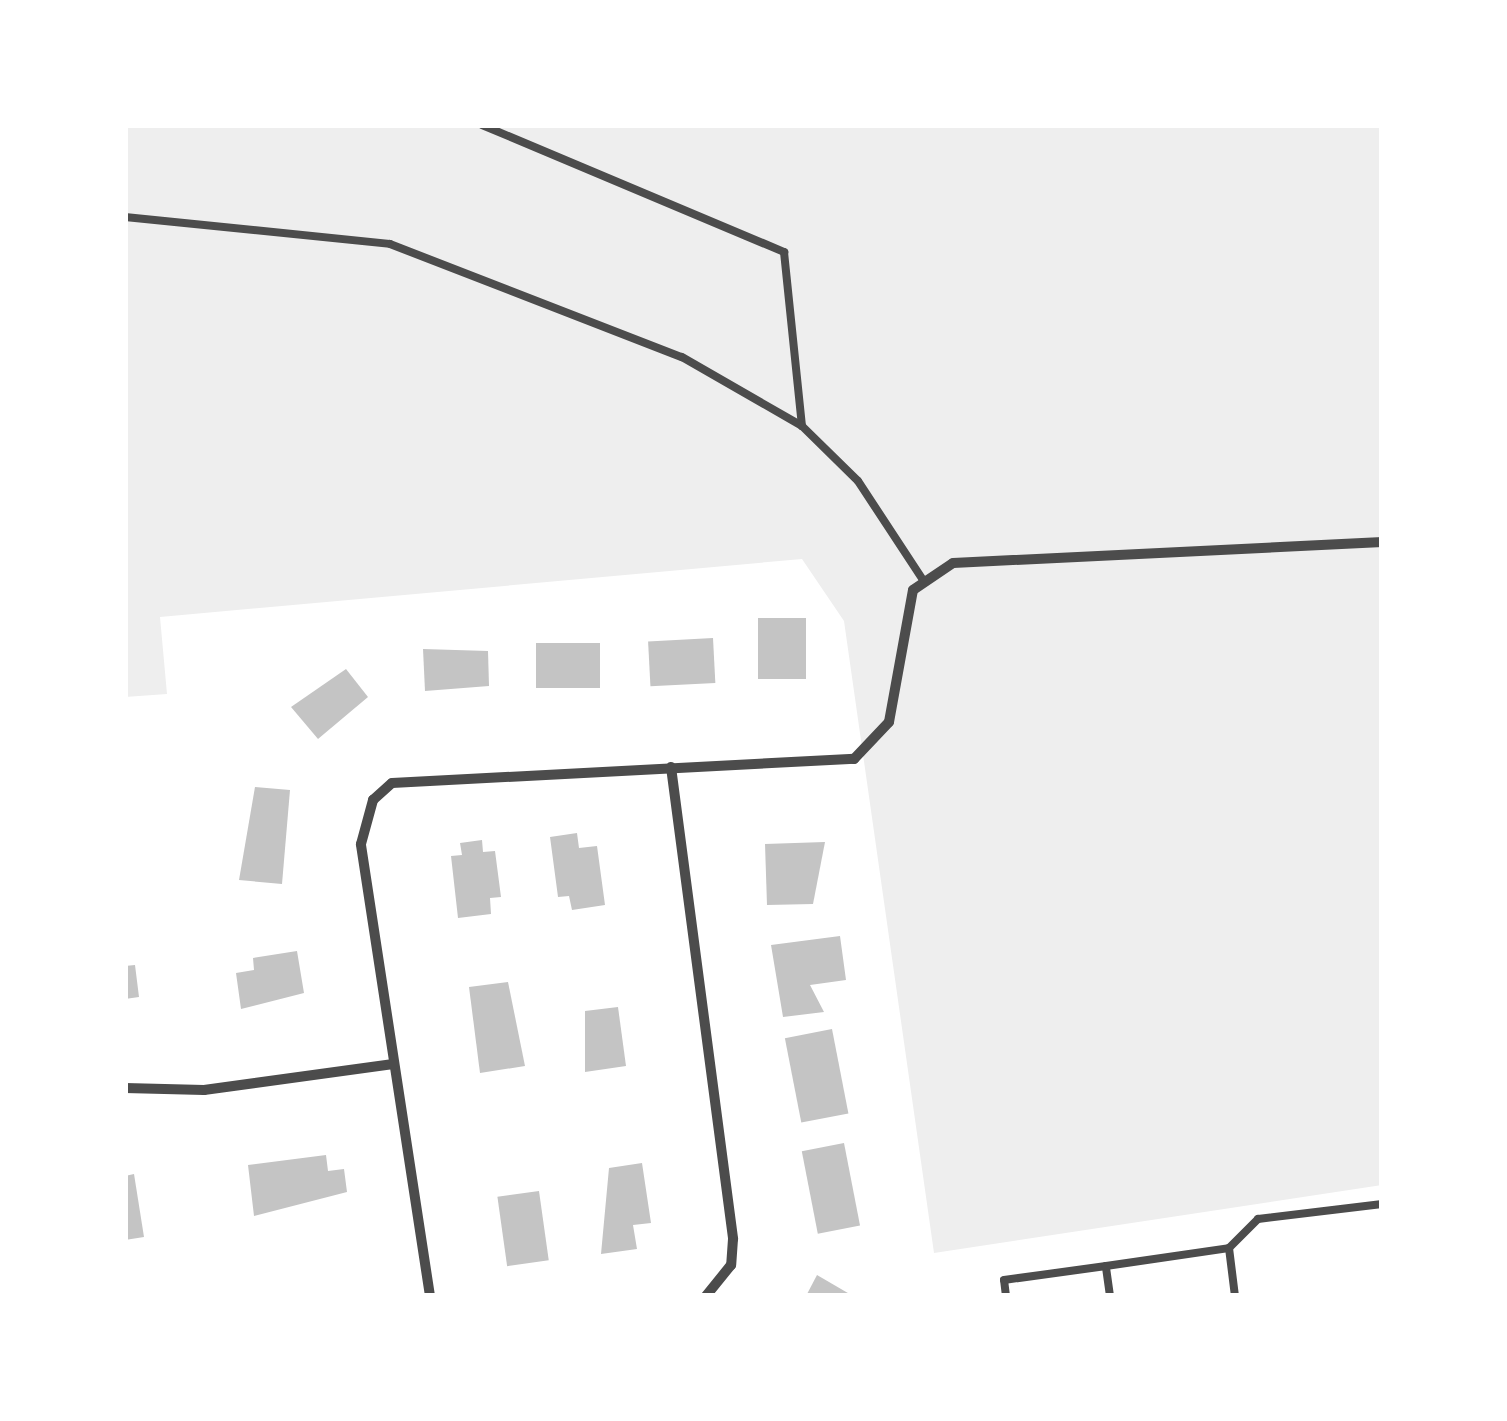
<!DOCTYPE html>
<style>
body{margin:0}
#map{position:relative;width:1507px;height:1421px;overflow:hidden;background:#fff;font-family:"Noto Serif",serif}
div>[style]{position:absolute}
.green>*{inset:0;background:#eee}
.building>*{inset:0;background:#c4c4c4;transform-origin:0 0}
.service>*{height:8px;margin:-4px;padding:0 4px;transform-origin:4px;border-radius:4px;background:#4c4c4c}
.minor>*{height:10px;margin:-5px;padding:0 5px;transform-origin:5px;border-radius:5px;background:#4c4c4c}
span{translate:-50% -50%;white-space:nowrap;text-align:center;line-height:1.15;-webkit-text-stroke:10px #fff;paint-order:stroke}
.frame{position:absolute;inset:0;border:128px solid #fff;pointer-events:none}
</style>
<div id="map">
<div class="green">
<div style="clip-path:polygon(125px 125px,1382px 125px,1382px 1185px,934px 1253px,844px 621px,802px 559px,160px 617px,167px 694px,125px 697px)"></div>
</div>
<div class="building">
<div style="left:758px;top:618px;width:48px;height:61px"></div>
<div style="left:713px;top:638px;width:45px;height:65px;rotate:87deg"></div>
<div style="left:536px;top:643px;width:64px;height:45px"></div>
<div style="clip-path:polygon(423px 649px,488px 651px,489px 686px,425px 691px)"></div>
<div style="clip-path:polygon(346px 669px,368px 697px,318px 739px,291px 707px)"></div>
<div style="clip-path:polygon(255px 787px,290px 790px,282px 884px,239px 880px)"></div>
<div style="clip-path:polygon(577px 833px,579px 848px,597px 846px,605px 905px,572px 910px,569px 896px,558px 897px,550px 837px)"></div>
<div style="clip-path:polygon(482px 840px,483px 852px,495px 851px,501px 897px,490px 898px,491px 914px,458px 918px,451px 856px,462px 855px,460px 843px)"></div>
<div style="clip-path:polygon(825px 842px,813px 904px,767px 905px,765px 844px)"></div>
<div style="clip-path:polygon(840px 936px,846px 980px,810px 985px,824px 1012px,783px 1017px,771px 945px)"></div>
<div style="clip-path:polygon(297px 951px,304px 993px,241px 1009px,236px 973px,254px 970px,253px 958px)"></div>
<div style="clip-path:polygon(135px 965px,139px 997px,125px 999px,125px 966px)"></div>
<div style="clip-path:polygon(508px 982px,525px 1066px,480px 1073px,469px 987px)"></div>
<div style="clip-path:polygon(618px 1007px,626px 1066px,585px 1072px,585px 1011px)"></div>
<div style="left:832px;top:1029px;width:86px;height:48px;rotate:79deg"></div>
<div style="left:844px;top:1143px;width:84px;height:43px;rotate:79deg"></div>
<div style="clip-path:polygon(326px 1155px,328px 1171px,344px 1169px,347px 1192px,254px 1216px,248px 1165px)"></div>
<div style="clip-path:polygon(642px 1163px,651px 1223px,633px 1225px,637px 1249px,601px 1254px,609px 1168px)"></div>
<div style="clip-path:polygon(134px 1174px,144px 1237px,125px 1240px,125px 1176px)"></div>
<div style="left:539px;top:1191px;width:70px;height:42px;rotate:82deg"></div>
<div style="clip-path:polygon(817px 1275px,853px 1296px,806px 1296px)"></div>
</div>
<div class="service">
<div style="left:482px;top:125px;width:328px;rotate:22.8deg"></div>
<div style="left:784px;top:252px;width:175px;rotate:84.1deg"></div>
<div style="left:125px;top:217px;width:266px;rotate:5.8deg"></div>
<div style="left:390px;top:244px;width:313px;rotate:21.2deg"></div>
<div style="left:682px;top:357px;width:138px;rotate:29.9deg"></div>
<div style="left:802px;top:426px;width:78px;rotate:44.5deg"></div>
<div style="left:858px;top:481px;width:118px;rotate:56.7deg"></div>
<div style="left:1229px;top:1248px;width:41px;rotate:-45deg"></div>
<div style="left:1258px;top:1219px;width:125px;rotate:-6.9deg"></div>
<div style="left:1006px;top:1296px;width:16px;rotate:-97deg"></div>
<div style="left:1004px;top:1280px;width:103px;rotate:-7.8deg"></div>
<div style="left:1110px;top:1296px;width:30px;rotate:-98deg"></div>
<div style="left:1106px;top:1266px;width:124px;rotate:-8.3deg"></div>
<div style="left:1229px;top:1248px;width:48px;rotate:82.9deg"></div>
</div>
<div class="minor">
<div style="left:671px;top:767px;width:476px;rotate:82.5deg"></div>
<div style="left:733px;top:1239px;width:26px;rotate:94deg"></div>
<div style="left:731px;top:1265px;width:40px;rotate:129deg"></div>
<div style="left:125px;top:1088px;width:79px;rotate:1.5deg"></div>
<div style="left:204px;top:1090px;width:191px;rotate:-7.8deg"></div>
<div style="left:430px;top:1296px;width:457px;rotate:-98.7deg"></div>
<div style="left:361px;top:844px;width:46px;rotate:-74.7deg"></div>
<div style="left:373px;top:800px;width:25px;rotate:-42deg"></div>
<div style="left:392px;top:783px;width:463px;rotate:-3deg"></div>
<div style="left:854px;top:759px;width:51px;rotate:-46.6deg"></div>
<div style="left:889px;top:722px;width:134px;rotate:-79.7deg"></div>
<div style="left:913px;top:590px;width:48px;rotate:-34deg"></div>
<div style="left:953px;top:563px;width:430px;rotate:-2.8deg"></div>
</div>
<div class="frame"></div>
</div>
